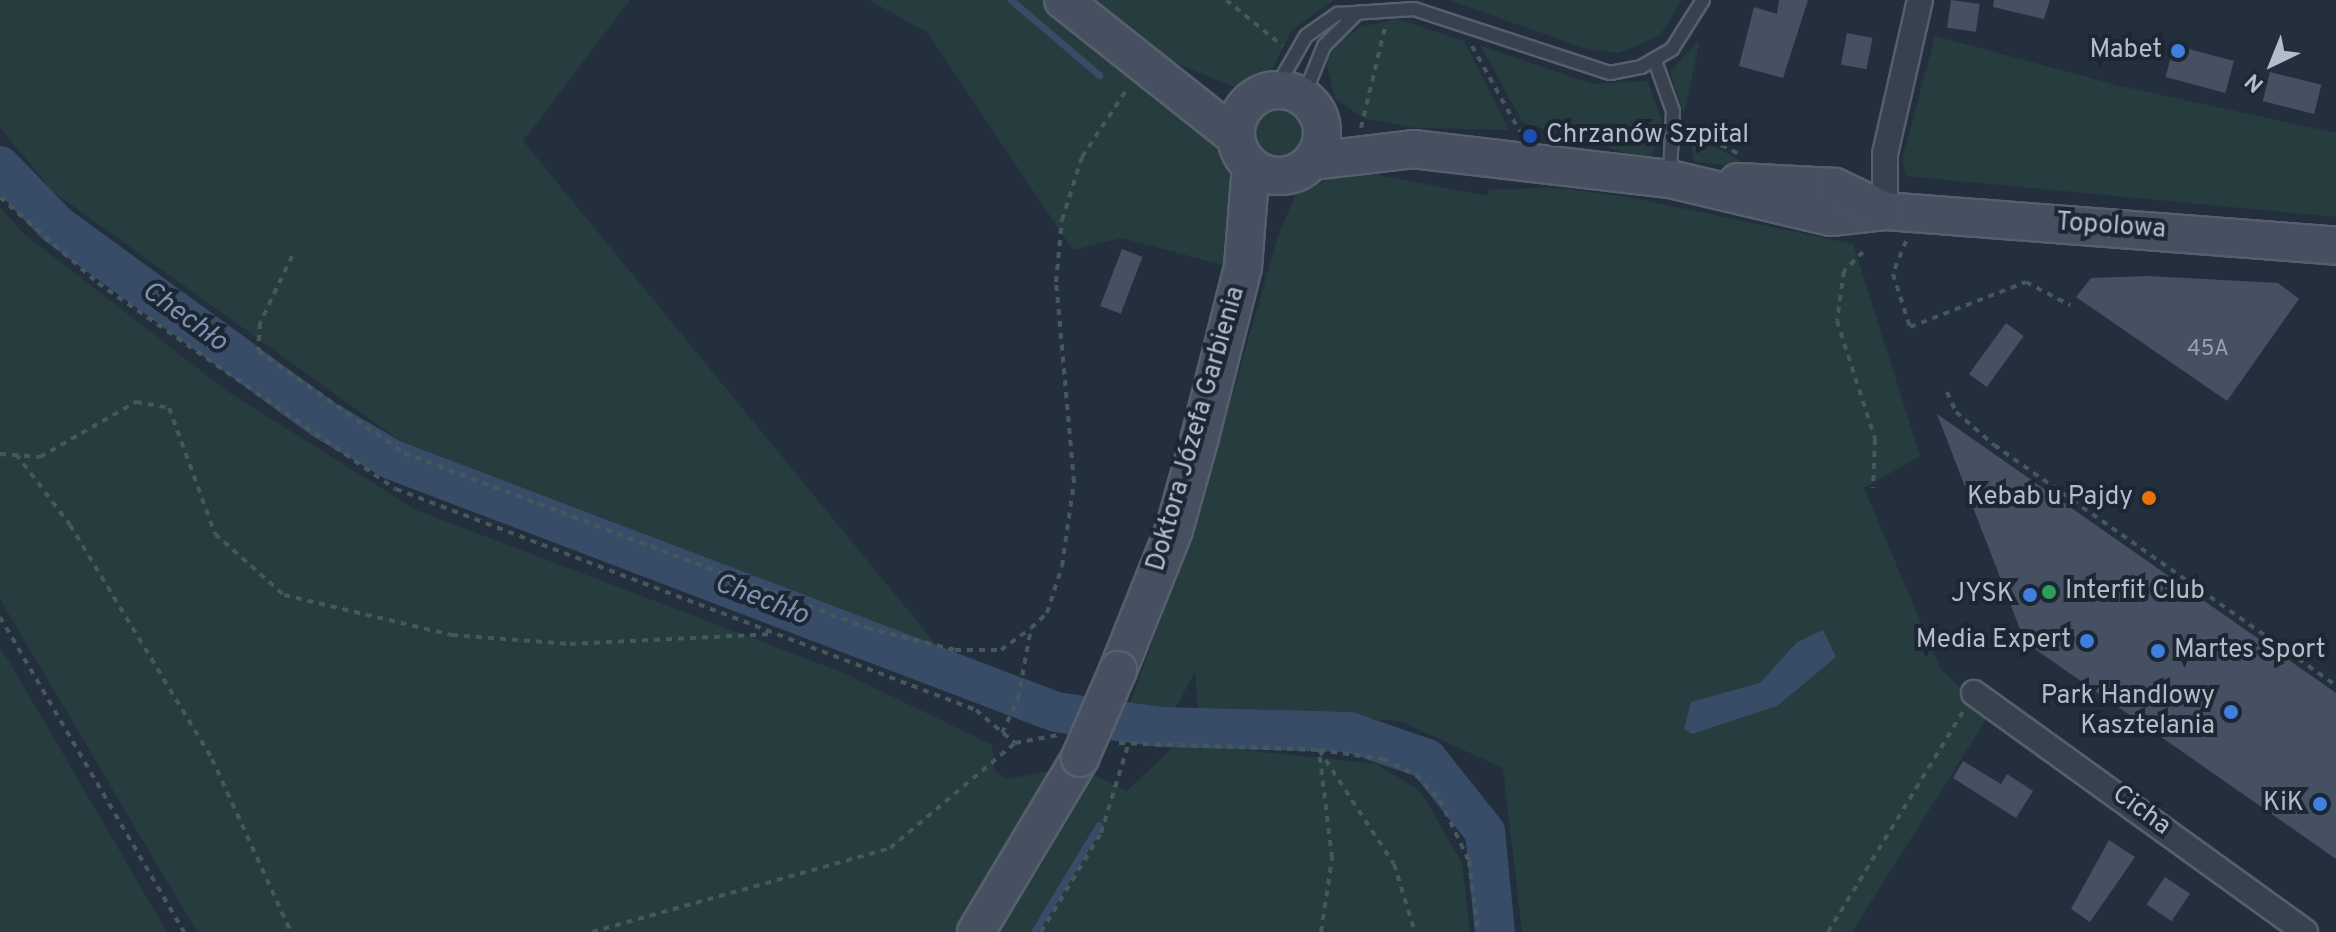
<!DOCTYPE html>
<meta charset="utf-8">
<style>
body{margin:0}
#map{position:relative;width:2336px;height:932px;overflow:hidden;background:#242f3e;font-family:Overpass,sans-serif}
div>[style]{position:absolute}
.green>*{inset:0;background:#263c3f}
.round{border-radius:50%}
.water>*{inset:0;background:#394c67}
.stream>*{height:7px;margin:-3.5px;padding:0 3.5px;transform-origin:3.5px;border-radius:3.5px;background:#394c67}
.river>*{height:40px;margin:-20px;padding:0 20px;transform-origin:20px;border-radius:20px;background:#394c67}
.building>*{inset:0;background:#455162;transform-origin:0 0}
.path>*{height:4px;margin-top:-2px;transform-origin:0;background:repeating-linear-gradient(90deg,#44595c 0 6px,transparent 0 12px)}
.roads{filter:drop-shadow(2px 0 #565f6c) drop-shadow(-2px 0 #565f6c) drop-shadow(0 2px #565f6c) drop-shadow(0 -2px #565f6c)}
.lane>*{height:12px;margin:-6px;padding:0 6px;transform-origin:6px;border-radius:6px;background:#38414e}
.street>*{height:24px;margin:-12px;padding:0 12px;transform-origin:12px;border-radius:12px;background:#38414e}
.secondary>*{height:36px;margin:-18px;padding:0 18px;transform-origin:18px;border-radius:18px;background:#465061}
.secondary>.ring{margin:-18px;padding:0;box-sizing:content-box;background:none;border:36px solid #465061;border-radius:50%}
.bridges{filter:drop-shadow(2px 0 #565f6c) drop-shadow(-2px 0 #565f6c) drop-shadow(0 2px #565f6c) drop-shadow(0 -2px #565f6c)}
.secondary-bridge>*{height:36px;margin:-18px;padding:0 18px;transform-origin:18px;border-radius:18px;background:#465061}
.dots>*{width:22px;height:22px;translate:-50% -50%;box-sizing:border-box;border:4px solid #1d2633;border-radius:50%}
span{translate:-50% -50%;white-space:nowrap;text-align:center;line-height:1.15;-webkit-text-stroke:8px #1d2633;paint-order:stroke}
.number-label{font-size:22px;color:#98a1af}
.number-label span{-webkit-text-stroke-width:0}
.poi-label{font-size:26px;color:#b4bcc9}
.right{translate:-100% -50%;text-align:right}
.left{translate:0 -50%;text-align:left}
.street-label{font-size:26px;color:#b4bcc9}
.water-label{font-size:28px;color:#7c92b1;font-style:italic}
.north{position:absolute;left:2232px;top:24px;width:80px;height:80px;-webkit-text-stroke:6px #1d2633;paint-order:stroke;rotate:223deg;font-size:22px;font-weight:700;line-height:32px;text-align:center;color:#b4bcc9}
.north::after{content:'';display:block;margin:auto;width:28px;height:36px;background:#b4bcc9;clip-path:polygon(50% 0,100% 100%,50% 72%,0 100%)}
</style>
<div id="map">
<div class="green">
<div style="clip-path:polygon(0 0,630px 0,523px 141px,939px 648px,406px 445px,52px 191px,0 127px)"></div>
<div style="clip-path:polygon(869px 0,1042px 0,1222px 143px,1236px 167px,1224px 265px,1121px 238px,1073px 250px,927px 32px)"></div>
<div style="clip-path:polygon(1083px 0,1334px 0,1291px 31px,1271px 72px,1238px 88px,1152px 54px)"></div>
<div style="clip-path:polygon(1448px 0,1682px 0,1660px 35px,1619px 53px,1587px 49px)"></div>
<div style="clip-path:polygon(1398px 19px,1464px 41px,1509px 130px,1415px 128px,1363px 118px,1335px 98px,1326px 63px,1336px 45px,1360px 27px)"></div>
<div style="clip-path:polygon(1935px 36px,2120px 86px,2336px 133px,2336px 217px,1906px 176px,1902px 160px)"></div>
<div style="clip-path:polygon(1698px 41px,1699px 45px,1684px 114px,1670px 72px)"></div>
<div style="clip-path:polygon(1481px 46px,1593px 84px,1648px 81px,1666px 134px,1647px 159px,1523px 123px)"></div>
<div class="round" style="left:1254px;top:108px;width:50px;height:50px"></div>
<div style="clip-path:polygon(1689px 132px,1753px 168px,1694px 162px)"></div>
<div style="clip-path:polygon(1352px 170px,1488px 196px,1489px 189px,1561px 188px,1628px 197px,1853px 244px,1920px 456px,1864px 488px,1940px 668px,1989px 715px,1852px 932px,1522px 932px,1503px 768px,1400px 721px,1198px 709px,1195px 671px,1172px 715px,1127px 711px,1193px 532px,1278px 236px,1296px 193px)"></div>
<div style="clip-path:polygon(0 207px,23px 233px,227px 391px,416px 510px,844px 673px,992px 745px,995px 770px,1006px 779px,1058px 770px,959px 932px,197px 932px,0 599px)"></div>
<div style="clip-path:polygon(0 648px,9px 661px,167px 932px,0 932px)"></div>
<div style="clip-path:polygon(1177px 743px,1377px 764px,1421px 792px,1462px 863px,1470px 932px,1000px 932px,1093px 775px,1127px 791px)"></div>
</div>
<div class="water">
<div style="clip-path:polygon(1823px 630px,1836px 657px,1777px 706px,1692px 734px,1684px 729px,1691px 702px,1760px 683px,1797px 642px)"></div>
</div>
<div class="stream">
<div style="left:1011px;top:0;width:116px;rotate:40.4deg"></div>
<div style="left:1149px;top:741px;width:28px;rotate:-64deg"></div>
<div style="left:1034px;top:932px;width:125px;rotate:-58.7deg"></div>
</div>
<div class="river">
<div style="left:0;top:166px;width:82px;rotate:46deg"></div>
<div style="left:57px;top:225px;width:329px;rotate:36.1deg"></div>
<div style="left:323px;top:419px;width:81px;rotate:30.4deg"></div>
<div style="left:393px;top:460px;width:709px;rotate:20.81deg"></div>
<div style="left:1056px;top:712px;width:105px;rotate:8.2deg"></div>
<div style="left:1160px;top:727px;width:189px;rotate:1.5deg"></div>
<div style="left:1349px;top:732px;width:83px;rotate:19.1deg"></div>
<div style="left:1427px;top:759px;width:93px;rotate:51.5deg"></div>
<div style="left:1485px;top:832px;width:100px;rotate:84.3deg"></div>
</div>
<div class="building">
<div style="clip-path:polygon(1779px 0,1808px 0,1783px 78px,1739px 66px,1754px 7px,1777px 14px)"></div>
<div style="left:1951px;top:0;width:29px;height:28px;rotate:8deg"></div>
<div style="clip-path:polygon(1994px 0,2050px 0,2044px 19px,1993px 7px)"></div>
<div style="left:1847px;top:33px;width:26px;height:32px;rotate:11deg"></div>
<div style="left:2174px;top:45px;width:62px;height:33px;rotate:15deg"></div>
<div style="left:2270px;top:72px;width:53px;height:30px;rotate:14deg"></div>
<div style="left:1122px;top:249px;width:22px;height:61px;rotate:21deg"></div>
<div style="clip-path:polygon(2148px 276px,2278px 283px,2299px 299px,2227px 401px,2076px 297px,2091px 278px)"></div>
<div style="left:2006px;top:323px;width:22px;height:63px;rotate:36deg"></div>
<div style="clip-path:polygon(1937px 414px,2336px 693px,2336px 859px,2025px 642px)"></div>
<div style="clip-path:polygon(1963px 761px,2001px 784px,2007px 774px,2033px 791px,2016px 818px,1953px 778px)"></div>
<div style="clip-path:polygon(2109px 840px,2135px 857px,2090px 922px,2071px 909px)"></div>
<div style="left:2165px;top:877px;width:30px;height:33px;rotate:34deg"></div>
</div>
<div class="path">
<div style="left:1226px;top:0;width:73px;rotate:38.9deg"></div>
<div style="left:1472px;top:46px;width:98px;rotate:60.8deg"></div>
<div style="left:1361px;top:128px;width:104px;rotate:-76.6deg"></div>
<div style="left:1689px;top:129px;width:56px;rotate:26.6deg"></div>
<div style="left:0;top:197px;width:130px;rotate:41.3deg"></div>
<div style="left:98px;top:283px;width:362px;rotate:34.7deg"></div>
<div style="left:396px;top:489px;width:621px;rotate:20.86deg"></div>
<div style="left:976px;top:710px;width:51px;rotate:40.2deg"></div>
<div style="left:1906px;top:241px;width:35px;rotate:112deg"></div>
<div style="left:1893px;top:274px;width:56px;rotate:72.2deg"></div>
<div style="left:1910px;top:327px;width:124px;rotate:-21.2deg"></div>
<div style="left:2026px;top:282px;width:50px;rotate:27.6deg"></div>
<div style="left:1863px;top:252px;width:27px;rotate:135deg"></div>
<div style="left:1844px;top:271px;width:50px;rotate:98deg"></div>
<div style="left:1837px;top:321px;width:124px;rotate:72.1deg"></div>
<div style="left:1875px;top:439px;width:49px;rotate:92.3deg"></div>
<div style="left:292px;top:256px;width:74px;rotate:115.5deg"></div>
<div style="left:260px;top:323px;width:28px;rotate:94deg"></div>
<div style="left:258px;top:351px;width:178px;rotate:34.9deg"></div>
<div style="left:404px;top:453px;width:495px;rotate:20.7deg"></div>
<div style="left:867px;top:628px;width:91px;rotate:14deg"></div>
<div style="left:955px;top:650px;width:46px"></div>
<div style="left:1001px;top:650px;width:37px;rotate:-36deg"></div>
<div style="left:1947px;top:392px;width:22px;rotate:66deg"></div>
<div style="left:1956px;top:412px;width:50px;rotate:41deg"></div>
<div style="left:1994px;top:445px;width:418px;rotate:35.1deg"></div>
<div style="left:0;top:454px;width:40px;rotate:4.3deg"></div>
<div style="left:40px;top:457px;width:111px;rotate:-29.8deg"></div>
<div style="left:136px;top:402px;width:34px;rotate:10deg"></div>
<div style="left:169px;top:408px;width:134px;rotate:69.9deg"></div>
<div style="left:215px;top:534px;width:92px;rotate:41.5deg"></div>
<div style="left:284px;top:595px;width:173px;rotate:13.4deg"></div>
<div style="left:452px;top:635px;width:118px;rotate:4.4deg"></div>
<div style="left:570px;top:644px;width:203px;rotate:-2.8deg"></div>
<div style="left:16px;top:454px;width:89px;rotate:52.7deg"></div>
<div style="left:70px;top:525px;width:274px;rotate:58.7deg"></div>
<div style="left:212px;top:759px;width:190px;rotate:65.5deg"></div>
<div style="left:0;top:617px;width:365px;rotate:59.7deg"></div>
<div style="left:1002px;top:733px;width:38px;rotate:-65deg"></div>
<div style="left:1018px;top:699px;width:72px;rotate:-79.6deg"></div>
<div style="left:1031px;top:628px;width:22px;rotate:-43deg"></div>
<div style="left:1047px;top:613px;width:49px;rotate:-72.3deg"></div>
<div style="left:1062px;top:566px;width:85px;rotate:-81.9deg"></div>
<div style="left:1074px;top:482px;width:201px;rotate:-95.1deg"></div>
<div style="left:1056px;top:282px;width:62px;rotate:-84.5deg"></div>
<div style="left:1062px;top:220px;width:66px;rotate:-72.4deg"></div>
<div style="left:1082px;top:157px;width:82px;rotate:-56.5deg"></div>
<div style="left:1119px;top:743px;width:200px;rotate:2deg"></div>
<div style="left:1319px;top:750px;width:136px;rotate:56.7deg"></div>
<div style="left:1394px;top:864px;width:71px;rotate:72.8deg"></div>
<div style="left:592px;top:932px;width:310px;rotate:-15.7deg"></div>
<div style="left:890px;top:848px;width:163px;rotate:-40deg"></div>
<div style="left:1015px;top:743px;width:44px;rotate:-10.5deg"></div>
<div style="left:1041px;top:932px;width:116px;rotate:-58.8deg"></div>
<div style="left:1101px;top:833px;width:92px;rotate:-72.9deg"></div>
<div style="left:1321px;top:932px;width:75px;rotate:-81.5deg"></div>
<div style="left:1332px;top:858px;width:109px;rotate:-96.9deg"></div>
<div style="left:1319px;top:750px;width:65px;rotate:8deg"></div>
<div style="left:1383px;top:759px;width:37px;rotate:26deg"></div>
<div style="left:1416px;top:775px;width:35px;rotate:46deg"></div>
<div style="left:1440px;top:800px;width:68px;rotate:64.6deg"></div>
<div style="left:1469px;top:861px;width:72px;rotate:82.8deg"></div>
<div style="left:1828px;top:932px;width:258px;rotate:-58.5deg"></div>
</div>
<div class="roads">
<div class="lane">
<div style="left:1655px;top:61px;width:53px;rotate:70.2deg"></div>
<div style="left:1673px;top:111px;width:64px;rotate:92.7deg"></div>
<div style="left:1275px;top:90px;width:62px;rotate:-60.1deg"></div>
<div style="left:1306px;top:36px;width:39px;rotate:-35deg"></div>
<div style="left:1338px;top:14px;width:76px;rotate:-3.8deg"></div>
<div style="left:1414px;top:9px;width:206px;rotate:18.1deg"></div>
<div style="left:1610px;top:73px;width:32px;rotate:-11deg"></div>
<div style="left:1641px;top:67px;width:36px;rotate:-30deg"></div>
<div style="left:1672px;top:49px;width:58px;rotate:-57.7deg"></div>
<div style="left:1303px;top:98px;width:56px;rotate:-68deg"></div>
<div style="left:1324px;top:46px;width:45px;rotate:-45deg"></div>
</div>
<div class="street">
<div style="left:1885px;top:211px;width:57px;rotate:-90deg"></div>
<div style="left:1885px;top:154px;width:158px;rotate:-77.2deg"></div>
<div style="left:1974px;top:693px;width:408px;rotate:35.8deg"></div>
</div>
<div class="secondary">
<div style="left:1063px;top:0;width:221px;rotate:38.4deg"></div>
<div class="ring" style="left:1236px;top:90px;width:50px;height:50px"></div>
<div style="left:1313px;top:161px;width:101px;rotate:-6.8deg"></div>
<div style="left:1413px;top:149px;width:259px;rotate:6.7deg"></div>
<div style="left:1670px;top:179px;width:165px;rotate:13.3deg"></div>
<div style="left:1831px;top:217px;width:54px;rotate:-6.3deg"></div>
<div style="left:1885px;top:211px;width:452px;rotate:4.4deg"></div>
<div style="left:1738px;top:182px;width:97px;rotate:3deg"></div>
<div style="left:1835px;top:187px;width:55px;rotate:25.6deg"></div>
<div style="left:1118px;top:670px;width:151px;rotate:-68.2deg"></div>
<div style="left:1174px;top:530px;width:97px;rotate:-74.4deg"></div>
<div style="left:1200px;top:437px;width:175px;rotate:-75.8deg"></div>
<div style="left:1243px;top:267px;width:101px;rotate:-85.5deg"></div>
<div style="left:976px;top:932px;width:203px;rotate:-59.1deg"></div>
</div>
</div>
<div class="bridges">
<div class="secondary-bridge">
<div style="left:1080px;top:758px;width:96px;rotate:-66.6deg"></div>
</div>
</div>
<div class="dots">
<div style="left:2178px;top:51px;background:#3f7fe0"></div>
<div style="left:1530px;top:136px;background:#1a4fb4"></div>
<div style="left:2149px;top:498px;background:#e8710a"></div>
<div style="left:2049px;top:592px;background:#2e9e5b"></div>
<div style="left:2030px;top:595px;background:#3f7fe0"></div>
<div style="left:2087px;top:641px;background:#3f7fe0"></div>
<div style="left:2158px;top:651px;background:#3f7fe0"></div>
<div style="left:2231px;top:712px;background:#3f7fe0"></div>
<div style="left:2320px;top:804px;background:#3f7fe0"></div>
</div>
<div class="number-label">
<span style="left:2208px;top:350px">45A</span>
</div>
<div class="poi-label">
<span class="right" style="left:2162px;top:51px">Mabet</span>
<span class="left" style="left:1546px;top:136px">Chrzanów Szpital</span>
<span class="right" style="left:2133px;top:498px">Kebab u Pajdy</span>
<span class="left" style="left:2065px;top:592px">Interfit Club</span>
<span class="right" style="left:2014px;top:595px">JYSK</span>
<span class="right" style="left:2071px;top:641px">Media Expert</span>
<span class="left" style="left:2174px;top:651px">Martes Sport</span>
<span class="right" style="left:2215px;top:712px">Park Handlowy<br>Kasztelania</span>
<span class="right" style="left:2304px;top:804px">KiK</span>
</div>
<div class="street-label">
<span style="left:2111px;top:227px;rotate:4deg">Topolowa</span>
<span style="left:1197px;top:429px;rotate:-74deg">Doktora Józefa Garbienia</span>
<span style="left:2141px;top:811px;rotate:36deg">Cicha</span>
</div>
<div class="water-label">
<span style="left:184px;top:317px;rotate:36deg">Chechło</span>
<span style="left:761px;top:600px;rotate:21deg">Chechło</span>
</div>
<div class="north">N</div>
</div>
